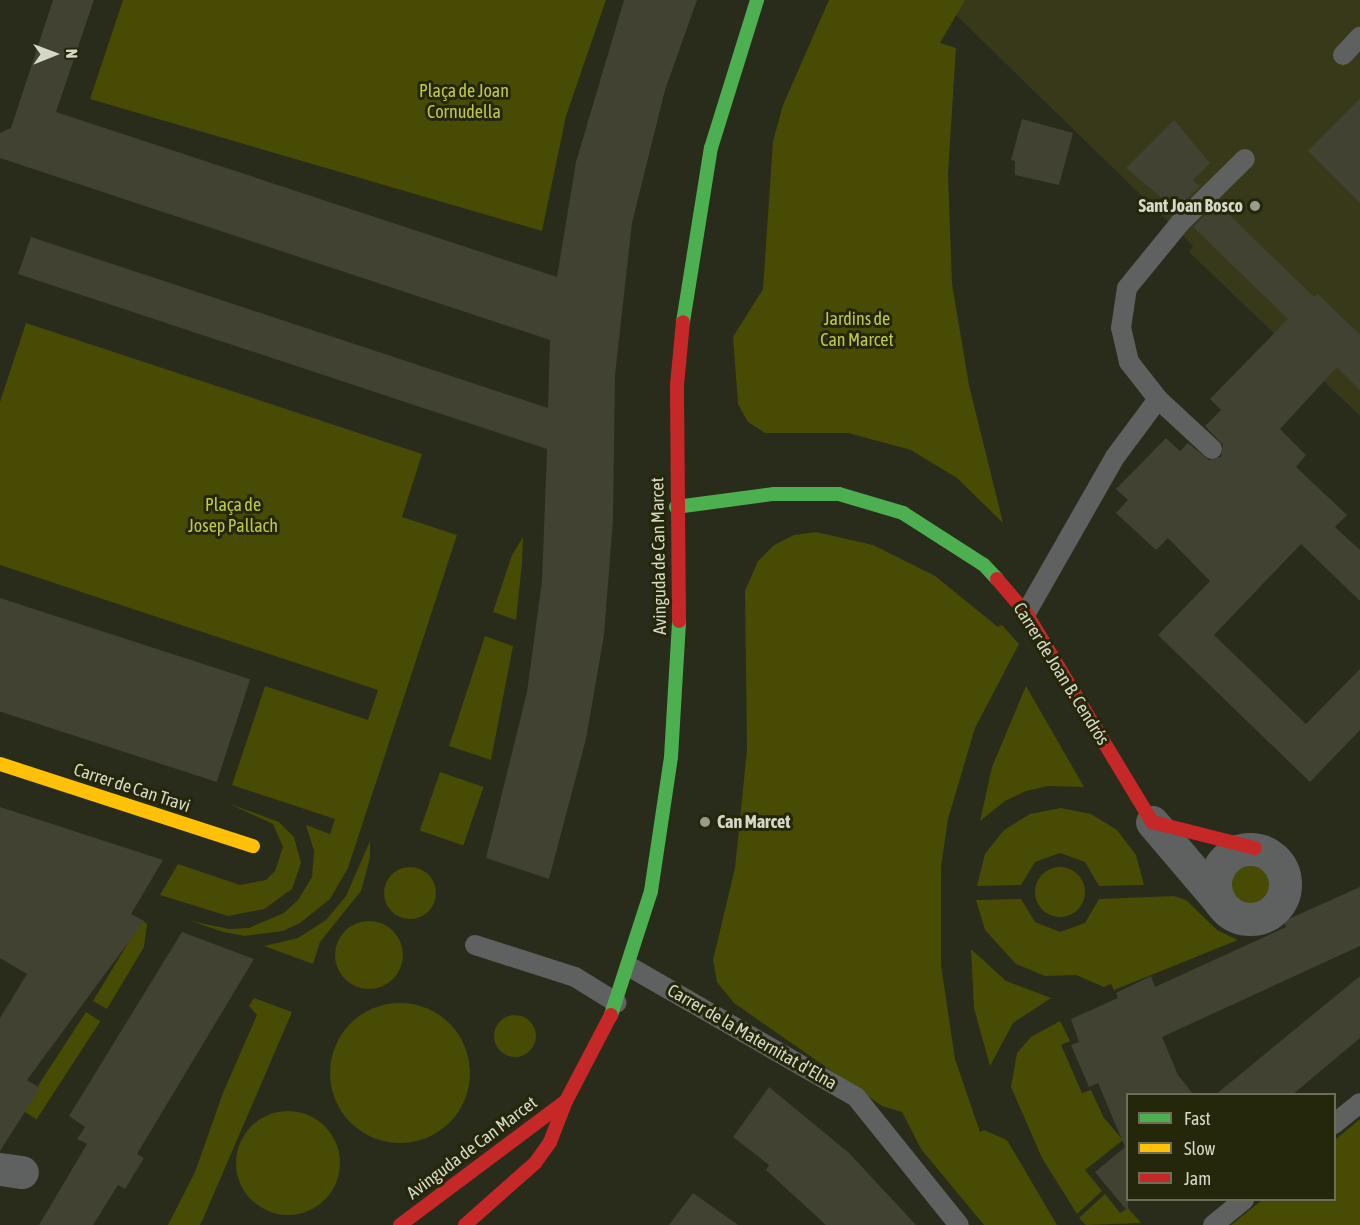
<!DOCTYPE html>
<meta charset="utf-8">
<style>
body{margin:0}
#map{position:relative;width:1360px;height:1225px;overflow:hidden;background:#292b1b;font-family:"Asap Condensed",sans-serif}
div>[style]{position:absolute}
.built>*{inset:0;background:#373918}
.green>*{inset:0;background:#474b04;transform-origin:0 0}
.round{border-radius:50%}
.building>*{inset:0;background:#414231;transform-origin:0 0}
.lane>*{height:20px;margin:-10px;padding:0 10px;transform-origin:10px;border-radius:10px;background:#5f6160}
.street>*{height:33px;margin:-16.5px;padding:0 16.5px;transform-origin:16.5px;border-radius:16.5px;background:#5f6160}
.street>.ring{margin:-16.5px;padding:0;box-sizing:content-box;background:none;border:33px solid #5f6160;border-radius:50%}
.fast>*{height:14px;margin:-7px;padding:0 7px;transform-origin:7px;border-radius:7px;background:#4caf50}
.slow>*{height:14px;margin:-7px;padding:0 7px;transform-origin:7px;border-radius:7px;background:#ffc107}
.jam>*{height:14px;margin:-7px;padding:0 7px;transform-origin:7px;border-radius:7px;background:#c62828}
.dots>*{width:16px;height:16px;translate:-50% -50%;box-sizing:border-box;border:3px solid #25270b;border-radius:50%}
span{translate:-50% -50%;white-space:nowrap;text-align:center;line-height:1.15;-webkit-text-stroke:6px #25270b;paint-order:stroke}
.park-label{font-size:18px;color:#c0c944}
.poi-label{font-size:18px;color:#d6d8c7;font-weight:700}
.right{translate:-100% -50%;text-align:right}
.left{translate:0 -50%;text-align:left}
.street-label{font-size:18px;color:#d6d8c7}
.legend{position:absolute;left:1126px;top:1093px;width:210px;height:108px;box-sizing:border-box;background:#25270b;border:2px solid #6c6e56;margin:0;padding:8px 10px;list-style:none;font-size:18px;color:#d6d8c7}
.legend li{display:flex;align-items:center;gap:12px;height:30px}
.legend b{width:30px;border:2px solid #6c6e56}
.north{position:absolute;left:24px;top:24px;width:60px;height:60px;-webkit-text-stroke:4px #25270b;paint-order:stroke;rotate:89deg;font-size:16px;font-weight:700;line-height:24px;text-align:center;color:#d6d8c7}
.north::after{content:'';display:block;margin:auto;width:21px;height:27px;background:#d6d8c7;clip-path:polygon(50% 0,100% 100%,50% 72%,0 100%)}
</style>
<div id="map">
<div class="built">
<div style="clip-path:polygon(965px 0,1360px 0,1360px 416px,1189px 252px,1193px 246px,955px 14px)"></div>
</div>
<div class="green">
<div style="clip-path:polygon(123px 0,606px 0,566px 116px,542px 231px,90px 99px)"></div>
<div style="clip-path:polygon(829px 0,965px 0,940px 43px,956px 48px,948px 174px,952px 284px,969px 385px,1003px 523px,957px 478px,911px 450px,848px 433px,765px 433px,748px 422px,738px 404px,733px 337px,763px 289px,773px 141px,783px 105px)"></div>
<div style="clip-path:polygon(26px 323px,422px 454px,402px 517px,457px 535px,348px 868px,330px 899px,300px 923px,283px 931px,245px 936px,223px 932px,191px 921px,229px 929px,249px 928px,284px 913px,298px 900px,312px 877px,314px 851px,306px 825px,330px 834px,335px 819px,232px 785px,265px 686px,368px 720px,378px 690px,0 565px,0 402px)"></div>
<div style="clip-path:polygon(816px 532px,873px 545px,935px 576px,998px 627px,1002px 625px,1019px 644px,975px 728px,948px 819px,941px 867px,941px 965px,955px 1059px,980px 1132px,984px 1130px,1007px 1140px,1057px 1225px,984px 1225px,921px 1149px,902px 1112px,882px 1106px,734px 1003px,717px 982px,713px 960px,735px 868px,747px 750px,745px 591px,758px 561px,774px 545px,794px 535px)"></div>
<div style="clip-path:polygon(523px 537px,522px 563px,516px 620px,493px 612px,512px 555px)"></div>
<div style="clip-path:polygon(485px 636px,513px 646px,491px 760px,449px 746px)"></div>
<div style="clip-path:polygon(1026px 686px,1084px 787px,1048px 786px,1026px 791px,1005px 801px,980px 821px,992px 767px)"></div>
<div style="left:440px;top:772px;width:46px;height:62px;rotate:19deg"></div>
<div style="clip-path:polygon(227px 803px,279px 822px,294px 837px,301px 863px,292px 889px,264px 909px,228px 916px,160px 895px,178px 864px,240px 885px,266px 880px,275px 871px,283px 847px,273px 824px)"></div>
<div style="clip-path:polygon(1061px 808px,1091px 814px,1117px 830px,1136px 855px,1144px 885px,1099px 886px,1085px 862px,1060px 853px,1035px 862px,1021px 885px,977px 886px,985px 854px,1004px 830px,1030px 814px)"></div>
<div style="clip-path:polygon(370px 841px,370px 858px,361px 891px,320px 942px,313px 964px,264px 946px,298px 938px,326px 920px,346px 896px)"></div>
<div class="round" style="left:1226px;top:862px;width:48px;height:48px"></div>
<div class="round" style="left:1035px;top:867px;width:50px;height:50px"></div>
<div class="round" style="left:384px;top:867px;width:52px;height:52px"></div>
<div style="clip-path:polygon(1174px 896px,1186px 900px,1217px 930px,1238px 940px,1114px 990px,1111px 984px,1104px 987px,1076px 975px,1045px 976px,1016px 964px,985px 930px,976px 900px,1021px 899px,1035px 922px,1060px 932px,1085px 923px,1099px 899px)"></div>
<div style="clip-path:polygon(142px 920px,147px 924px,144px 947px,107px 1009px,93px 1001px)"></div>
<div class="round" style="left:335px;top:921px;width:68px;height:68px"></div>
<div style="clip-path:polygon(971px 949px,1006px 981px,1051px 998px,1013px 1023px,990px 1066px,974px 1008px)"></div>
<div style="clip-path:polygon(254px 998px,292px 1012px,203px 1219px,200px 1225px,168px 1225px,195px 1172px,223px 1093px,257px 1015px,249px 1006px)"></div>
<div class="round" style="left:330px;top:1003px;width:140px;height:140px"></div>
<div style="left:86px;top:1012px;width:17px;height:117px;rotate:33deg"></div>
<div class="round" style="left:494px;top:1015px;width:42px;height:42px"></div>
<div style="clip-path:polygon(1060px 1021px,1070px 1041px,1061px 1045px,1082px 1093px,1091px 1090px,1104px 1118px,1123px 1140px,1085px 1170px,1102px 1191px,1077px 1214px,1042px 1158px,1011px 1087px,1017px 1053px,1031px 1037px)"></div>
<div class="round" style="left:236px;top:1111px;width:104px;height:104px"></div>
<div style="clip-path:polygon(1360px 1119px,1360px 1225px,1231px 1225px,1262px 1200px,1334px 1200px,1335px 1140px)"></div>
<div style="clip-path:polygon(1105px 1194px,1120px 1213px,1128px 1208px,1141px 1223px,1086px 1225px,1079px 1218px)"></div>
</div>
<div class="building">
<div style="clip-path:polygon(53px 0,94px 0,56px 112px,557px 277px,576px 162px,624px 0,697px 0,665px 90px,632px 223px,615px 375px,613px 520px,604px 635px,586px 739px,549px 879px,486px 858px,527px 692px,542px 581px,547px 449px,18px 274px,31px 237px,548px 408px,550px 340px,0 158px,0 133px,11px 128px)"></div>
<div style="clip-path:polygon(1360px 99px,1360px 203px,1308px 151px)"></div>
<div style="clip-path:polygon(1022px 119px,1073px 133px,1059px 185px,1015px 175px,1015px 161px,1011px 160px)"></div>
<div style="clip-path:polygon(1174px 120px,1210px 163px,1193px 180px,1200px 186px,1176px 210px,1126px 168px)"></div>
<div style="clip-path:polygon(1217px 203px,1314px 297px,1318px 294px,1360px 335px,1360px 390px,1337px 367px,1280px 429px,1306px 455px,1296px 467px,1347px 515px,1335px 527px,1360px 550px,1360px 601px,1301px 544px,1214px 635px,1306px 724px,1360px 669px,1360px 730px,1310px 782px,1158px 635px,1210px 581px,1168px 538px,1156px 550px,1116px 513px,1128px 500px,1116px 489px,1166px 438px,1180px 451px,1188px 443px,1209px 460px,1221px 457px,1223px 445px,1205px 426px,1221px 410px,1210px 399px,1288px 319px,1193px 227px)"></div>
<div style="left:0;top:598px;width:263px;height:108px;rotate:18deg"></div>
<div style="clip-path:polygon(0 807px,163px 860px,131px 914px,144px 921px,27px 1080px,40px 1088px,0 1151px,0 1018px,27px 974px,0 958px)"></div>
<div style="clip-path:polygon(1360px 887px,1360px 946px,1162px 1037px,1178px 1075px,1194px 1095px,1128px 1095px,1128px 1212px,1095px 1172px,1125px 1147px,1098px 1083px,1089px 1087px,1071px 1045px,1079px 1042px,1071px 1019px,1118px 998px,1116px 993px,1151px 976px,1155px 987px,1286px 927px,1284px 921px)"></div>
<div style="clip-path:polygon(182px 932px,254px 959px,137px 1154px,144px 1158px,125px 1189px,118px 1185px,93px 1225px,39px 1225px,87px 1144px,77px 1139px,85px 1127px,69px 1116px)"></div>
<div style="clip-path:polygon(1360px 976px,1360px 1038px,1292px 1095px,1215px 1095px)"></div>
<div style="clip-path:polygon(769px 1087px,849px 1153px,916px 1225px,826px 1225px,766px 1170px,769px 1165px,733px 1137px)"></div>
<div style="clip-path:polygon(693px 1193px,738px 1225px,669px 1225px)"></div>
</div>
<div class="lane">
<div style="left:1343px;top:55px;width:25px;rotate:-47deg"></div>
<div style="left:1212px;top:449px;width:74px;rotate:-137.2deg"></div>
<div style="left:1158px;top:399px;width:47px;rotate:-128.1deg"></div>
<div style="left:1129px;top:362px;width:35px;rotate:-103deg"></div>
<div style="left:1121px;top:328px;width:40px;rotate:-81.5deg"></div>
<div style="left:1127px;top:288px;width:84px;rotate:-50.8deg"></div>
<div style="left:1180px;top:223px;width:91px;rotate:-44.6deg"></div>
<div style="left:1026px;top:613px;width:180px;rotate:-60.3deg"></div>
<div style="left:1115px;top:457px;width:72px;rotate:-53.4deg"></div>
<div style="left:475px;top:945px;width:105px;rotate:17.7deg"></div>
<div style="left:575px;top:977px;width:49px;rotate:31.8deg"></div>
<div style="left:630px;top:967px;width:261px;rotate:29.9deg"></div>
<div style="left:856px;top:1097px;width:164px;rotate:51.2deg"></div>
<div style="left:1334px;top:1124px;width:33px;rotate:-39deg"></div>
<div style="left:1213px;top:1225px;width:40px;rotate:-39deg"></div>
</div>
<div class="street">
<div style="left:1152px;top:822px;width:105px;rotate:49.6deg"></div>
<div class="ring" style="left:1215px;top:849px;width:37px;height:37px"></div>
<div style="left:0;top:1169px;width:22px;rotate:8deg"></div>
</div>
<div class="fast">
<div style="left:683px;top:322px;width:176px;rotate:-80.9deg"></div>
<div style="left:711px;top:148px;width:155px;rotate:-72.7deg"></div>
<div style="left:676px;top:507px;width:99px;rotate:-7.6deg"></div>
<div style="left:774px;top:494px;width:65px"></div>
<div style="left:839px;top:494px;width:67px;rotate:16.5deg"></div>
<div style="left:903px;top:513px;width:96px;rotate:32.7deg"></div>
<div style="left:984px;top:565px;width:19px;rotate:47deg"></div>
<div style="left:611px;top:1015px;width:130px;rotate:-72.1deg"></div>
<div style="left:651px;top:891px;width:135px;rotate:-81.5deg"></div>
<div style="left:671px;top:757px;width:136px;rotate:-86.6deg"></div>
</div>
<div class="slow">
<div style="left:0;top:764px;width:266px;rotate:18deg"></div>
</div>
<div class="jam">
<div style="left:997px;top:579px;width:45px;rotate:49.5deg"></div>
<div style="left:1026px;top:613px;width:244px;rotate:58.9deg"></div>
<div style="left:1152px;top:822px;width:106px;rotate:14.2deg"></div>
<div style="left:679px;top:621px;width:236px;rotate:-90.5deg"></div>
<div style="left:677px;top:385px;width:63px;rotate:-84.6deg"></div>
<div style="left:400px;top:1225px;width:207px;rotate:-36.8deg"></div>
<div style="left:465px;top:1225px;width:94px;rotate:-41.5deg"></div>
<div style="left:535px;top:1163px;width:26px;rotate:-54deg"></div>
<div style="left:550px;top:1142px;width:44px;rotate:-68.7deg"></div>
<div style="left:566px;top:1101px;width:97px;rotate:-62.4deg"></div>
</div>
<div class="dots">
<div style="left:1255px;top:206px;background:#999b8b"></div>
<div style="left:705px;top:822px;background:#999b8b"></div>
</div>
<div class="park-label">
<span style="left:464px;top:102px">Plaça de Joan<br>Cornudella</span>
<span style="left:857px;top:330px">Jardins de<br>Can Marcet</span>
<span style="left:233px;top:516px">Plaça de<br>Josep Pallach</span>
</div>
<div class="poi-label">
<span class="right" style="left:1243px;top:206px">Sant Joan Bosco</span>
<span class="left" style="left:717px;top:822px">Can Marcet</span>
</div>
<div class="street-label">
<span style="left:659px;top:556px;rotate:-91deg">Avinguda de Can Marcet</span>
<span style="left:1061px;top:674px;rotate:58deg">Carrer de Joan B. Cendrós</span>
<span style="left:132px;top:788px;rotate:18deg">Carrer de Can Travi</span>
<span style="left:752px;top:1037px;rotate:30deg">Carrer de la Maternitat d'Elna</span>
<span style="left:472px;top:1148px;rotate:-37deg">Avinguda de Can Marcet</span>
</div>
<ul class="legend">
<li><b style="height:8px;background:#4caf50"></b>Fast</li>
<li><b style="height:8px;background:#ffc107"></b>Slow</li>
<li><b style="height:8px;background:#c62828"></b>Jam</li>
</ul>
<div class="north">N</div>
</div>
